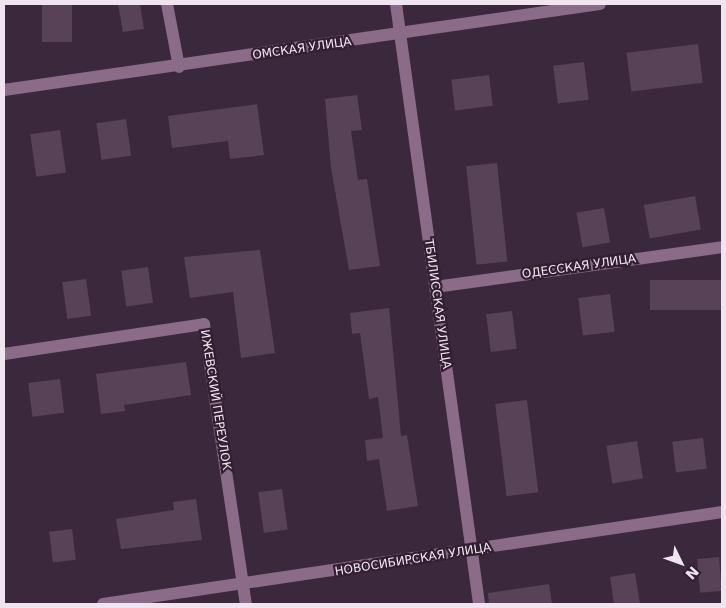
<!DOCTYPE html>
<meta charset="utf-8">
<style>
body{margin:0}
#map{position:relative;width:726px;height:608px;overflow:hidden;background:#3c283c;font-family:"DejaVu Sans",sans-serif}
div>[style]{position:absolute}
.building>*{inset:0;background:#574257;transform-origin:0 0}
.minor>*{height:12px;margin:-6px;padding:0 6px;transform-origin:6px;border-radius:6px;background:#8a6c89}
span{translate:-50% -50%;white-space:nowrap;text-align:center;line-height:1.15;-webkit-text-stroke:4.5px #321f32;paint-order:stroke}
.street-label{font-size:12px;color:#f1e4f1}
.frame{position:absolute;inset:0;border:5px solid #f1e4f1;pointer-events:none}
.north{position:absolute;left:656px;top:538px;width:50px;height:50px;-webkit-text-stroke:4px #321f32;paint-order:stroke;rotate:132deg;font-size:14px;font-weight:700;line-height:20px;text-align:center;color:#f1e4f1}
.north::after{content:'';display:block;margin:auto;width:18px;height:22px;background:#f1e4f1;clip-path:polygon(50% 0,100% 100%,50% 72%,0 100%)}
</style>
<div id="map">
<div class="building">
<div style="left:42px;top:4px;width:30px;height:38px"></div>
<div style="clip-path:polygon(118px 4px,140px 4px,144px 29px,123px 32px)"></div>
<div style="left:698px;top:44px;width:39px;height:72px;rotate:83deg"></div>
<div style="left:584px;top:62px;width:38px;height:31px;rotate:83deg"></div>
<div style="left:489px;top:75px;width:31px;height:38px;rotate:83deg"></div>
<div style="clip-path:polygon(357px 95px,362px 130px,351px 131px,358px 180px,367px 179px,380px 266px,349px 270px,331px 168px,325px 99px)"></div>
<div style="clip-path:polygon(257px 104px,264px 155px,230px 159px,228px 141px,172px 148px,168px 116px)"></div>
<div style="left:126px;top:119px;width:37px;height:30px;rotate:82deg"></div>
<div style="left:60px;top:130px;width:43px;height:30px;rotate:82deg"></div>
<div style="left:497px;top:163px;width:99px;height:31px;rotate:84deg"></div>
<div style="left:695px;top:196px;width:34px;height:52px;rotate:80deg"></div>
<div style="left:604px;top:208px;width:35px;height:28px;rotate:80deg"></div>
<div style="clip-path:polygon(260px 250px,275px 353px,241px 358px,233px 292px,190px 298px,184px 257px)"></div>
<div style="left:148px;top:267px;width:36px;height:27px;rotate:82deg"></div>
<div style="left:86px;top:279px;width:37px;height:24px;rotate:82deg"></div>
<div style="left:722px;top:280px;width:30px;height:72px;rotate:90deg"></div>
<div style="left:610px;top:294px;width:38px;height:32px;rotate:83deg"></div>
<div style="clip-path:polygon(389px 308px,401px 436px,407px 435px,418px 506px,387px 511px,379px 459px,367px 461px,365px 440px,383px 438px,378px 397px,369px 399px,360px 333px,352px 334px,350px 313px)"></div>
<div style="left:512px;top:311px;width:38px;height:26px;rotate:83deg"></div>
<div style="clip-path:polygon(186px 362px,191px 395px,124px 405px,125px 411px,101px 414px,96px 374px)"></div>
<div style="left:60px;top:379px;width:34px;height:32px;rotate:83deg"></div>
<div style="left:527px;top:400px;width:93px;height:32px;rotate:83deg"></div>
<div style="left:703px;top:438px;width:31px;height:31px;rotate:83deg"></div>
<div style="left:637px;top:441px;width:38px;height:31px;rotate:81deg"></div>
<div style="left:282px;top:489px;width:41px;height:24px;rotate:82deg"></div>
<div style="clip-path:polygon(196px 499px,202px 540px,121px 549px,116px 519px,174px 510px,173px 502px)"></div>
<div style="left:72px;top:529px;width:31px;height:23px;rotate:83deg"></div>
<div style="left:719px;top:557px;width:34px;height:22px;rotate:85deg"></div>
<div style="clip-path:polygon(635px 573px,640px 604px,614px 604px,610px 577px)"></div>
<div style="clip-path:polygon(549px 584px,552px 604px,489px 604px,488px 593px)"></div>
</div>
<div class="minor">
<div style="left:167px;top:4px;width:64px;rotate:79.2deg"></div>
<div style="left:396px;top:4px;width:606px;rotate:82.12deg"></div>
<div style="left:4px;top:90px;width:602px;rotate:-8.21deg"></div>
<div style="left:435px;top:287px;width:290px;rotate:-7.9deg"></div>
<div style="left:4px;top:354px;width:202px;rotate:-8.5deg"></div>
<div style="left:204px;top:324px;width:283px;rotate:81.5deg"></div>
<div style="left:103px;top:604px;width:626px;rotate:-8.45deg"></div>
</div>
<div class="street-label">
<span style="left:302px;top:49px;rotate:-8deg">ОМСКАЯ УЛИЦА</span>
<span style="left:579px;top:267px;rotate:-8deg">ОДЕССКАЯ УЛИЦА</span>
<span style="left:437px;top:304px;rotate:82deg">ТБИЛИССКАЯ УЛИЦА</span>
<span style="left:215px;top:400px;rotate:81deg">ИЖЕВСКИЙ ПЕРЕУЛОК</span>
<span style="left:413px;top:560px;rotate:-9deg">НОВОСИБИРСКАЯ УЛИЦА</span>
</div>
<div class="frame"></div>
<div class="north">N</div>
</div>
